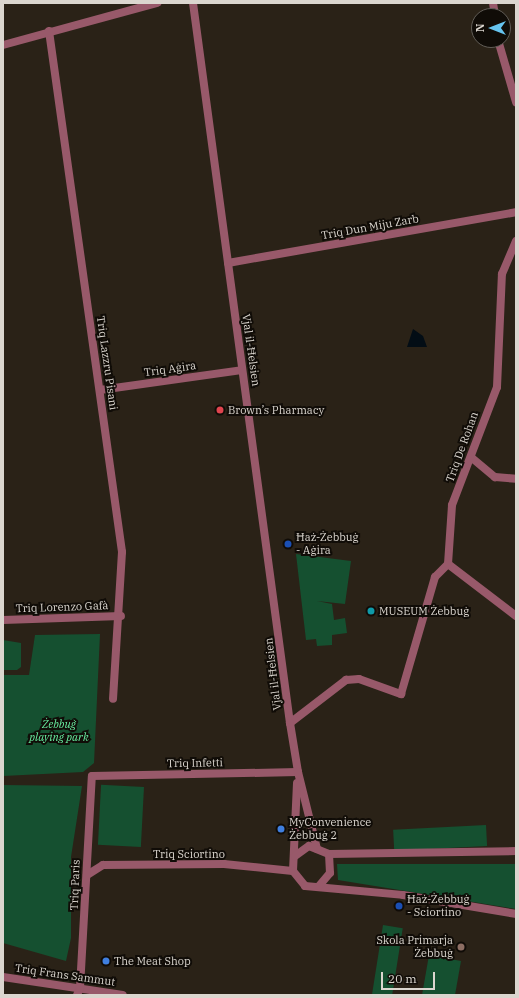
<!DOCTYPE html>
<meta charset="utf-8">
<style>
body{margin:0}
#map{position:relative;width:519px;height:998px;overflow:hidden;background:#2a2217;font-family:"IBM Plex Serif",serif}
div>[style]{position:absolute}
.green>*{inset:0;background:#155030;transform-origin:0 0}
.water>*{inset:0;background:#030d15}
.pedestrian>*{height:8px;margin:-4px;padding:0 4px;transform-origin:4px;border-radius:4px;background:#98596a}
.minor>*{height:8px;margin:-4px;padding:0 4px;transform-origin:4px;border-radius:4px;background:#98596a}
.tertiary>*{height:8px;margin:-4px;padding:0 4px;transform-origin:4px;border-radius:4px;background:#98596a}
.dots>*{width:11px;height:11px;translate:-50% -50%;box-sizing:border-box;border:2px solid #100c07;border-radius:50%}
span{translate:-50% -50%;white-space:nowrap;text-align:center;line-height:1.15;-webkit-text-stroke:4px #100c07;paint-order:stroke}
.street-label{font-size:11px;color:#dbd6cf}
.poi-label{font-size:11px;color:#dbd6cf}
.left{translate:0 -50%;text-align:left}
.right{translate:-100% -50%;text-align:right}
.park-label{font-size:11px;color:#68eea1;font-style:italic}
.frame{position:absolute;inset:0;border:4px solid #dbd6cf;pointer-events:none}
.north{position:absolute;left:471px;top:8px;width:40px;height:40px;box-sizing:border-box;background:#100c07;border:1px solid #615d57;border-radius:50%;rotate:270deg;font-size:11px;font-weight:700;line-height:16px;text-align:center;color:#dbd6cf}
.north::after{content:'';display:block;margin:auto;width:14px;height:18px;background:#66c4ef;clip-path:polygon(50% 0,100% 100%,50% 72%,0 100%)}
.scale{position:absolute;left:381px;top:972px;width:54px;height:18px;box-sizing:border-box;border:2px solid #dbd6cf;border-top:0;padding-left:5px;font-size:12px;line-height:14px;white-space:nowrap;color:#dbd6cf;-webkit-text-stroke:3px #100c07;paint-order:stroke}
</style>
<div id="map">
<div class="green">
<div style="clip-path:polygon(296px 554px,351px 561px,345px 604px,317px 601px,332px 604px,334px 620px,345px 618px,347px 633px,332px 635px,332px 645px,317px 646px,316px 639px,306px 640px)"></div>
<div style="clip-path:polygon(100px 634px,94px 763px,83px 772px,3px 776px,3px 675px,29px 675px,35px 635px)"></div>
<div style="clip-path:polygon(3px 640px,21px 643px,21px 667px,17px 670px,3px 670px)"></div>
<div style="clip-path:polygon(3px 785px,82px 786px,71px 857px,71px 938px,66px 961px,3px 943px)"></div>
<div style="left:144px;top:787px;width:60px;height:43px;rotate:93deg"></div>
<div style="left:486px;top:825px;width:21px;height:93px;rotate:87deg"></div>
<div style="clip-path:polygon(337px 864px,516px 864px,516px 909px,338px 880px)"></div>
<div style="left:383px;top:925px;width:20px;height:71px;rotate:9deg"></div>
<div style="clip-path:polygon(429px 955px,461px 961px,455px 995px,422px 995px)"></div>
</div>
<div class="water">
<div style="clip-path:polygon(413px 329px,423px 336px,427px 347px,407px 347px)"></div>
</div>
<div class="pedestrian">
<div style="left:290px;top:723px;width:71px;rotate:-37.5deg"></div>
<div style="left:346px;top:680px;width:13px;rotate:-4deg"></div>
<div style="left:359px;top:679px;width:45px;rotate:19.7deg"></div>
</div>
<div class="minor">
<div style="left:493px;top:3px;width:13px;rotate:81deg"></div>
<div style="left:49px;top:31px;width:526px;rotate:82.02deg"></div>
<div style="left:122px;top:552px;width:147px;rotate:93.5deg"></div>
<div style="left:498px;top:40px;width:65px;rotate:73.8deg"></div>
<div style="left:3px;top:45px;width:160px;rotate:-15.3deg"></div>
<div style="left:228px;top:263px;width:292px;rotate:-10deg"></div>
<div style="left:100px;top:390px;width:143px;rotate:-8deg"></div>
<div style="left:472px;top:458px;width:30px;rotate:40deg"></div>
<div style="left:495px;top:477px;width:21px;rotate:5deg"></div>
<div style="left:448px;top:564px;width:86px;rotate:37.4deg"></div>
<div style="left:3px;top:620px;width:118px;rotate:-1.9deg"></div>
<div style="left:401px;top:694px;width:122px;rotate:-73.8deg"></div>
<div style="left:435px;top:577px;width:18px;rotate:-45deg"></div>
<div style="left:448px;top:564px;width:59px;rotate:-86.1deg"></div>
<div style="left:452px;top:505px;width:126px;rotate:-69.1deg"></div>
<div style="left:497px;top:387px;width:113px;rotate:-87.5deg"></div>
<div style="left:502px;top:274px;width:36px;rotate:-67deg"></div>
<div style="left:87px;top:875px;width:19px;rotate:-32deg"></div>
<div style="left:103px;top:865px;width:121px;rotate:-0.5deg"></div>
<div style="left:224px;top:864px;width:69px;rotate:5.8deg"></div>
<div style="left:3px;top:977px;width:121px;rotate:8.5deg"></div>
<div style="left:77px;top:995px;width:8px;rotate:-67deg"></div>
<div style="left:80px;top:988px;width:212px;rotate:-86.8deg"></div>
<div style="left:92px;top:776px;width:206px;rotate:-1.1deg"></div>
</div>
<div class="tertiary">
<div style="left:193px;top:3px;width:727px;rotate:82.33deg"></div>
<div style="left:290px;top:723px;width:50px;rotate:80.7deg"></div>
<div style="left:298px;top:772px;width:79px;rotate:76.1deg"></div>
<div style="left:297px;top:783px;width:88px;rotate:92.6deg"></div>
<div style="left:293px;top:871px;width:19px;rotate:51deg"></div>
<div style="left:305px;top:886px;width:98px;rotate:5.2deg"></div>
<div style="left:403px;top:895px;width:115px;rotate:9.5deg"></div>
<div style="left:295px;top:856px;width:17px;rotate:-36deg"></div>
<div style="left:309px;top:846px;width:22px;rotate:22deg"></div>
<div style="left:329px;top:854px;width:187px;rotate:-0.9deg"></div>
<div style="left:319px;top:886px;width:17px;rotate:-50deg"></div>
<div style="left:330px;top:873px;width:19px;rotate:-93deg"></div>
</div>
<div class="dots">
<div style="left:220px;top:410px;background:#e0444e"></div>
<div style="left:288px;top:544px;background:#1a4fb4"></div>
<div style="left:371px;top:611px;background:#0f9aa8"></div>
<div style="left:281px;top:829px;background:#3f7fe0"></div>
<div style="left:399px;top:906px;background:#1a4fb4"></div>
<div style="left:461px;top:947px;background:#8d6e63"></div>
<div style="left:106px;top:961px;background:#3f7fe0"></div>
</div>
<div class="street-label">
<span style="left:370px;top:227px;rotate:-10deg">Triq Dun Miju Zarb</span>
<span style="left:251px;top:350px;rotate:82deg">Vjal il-Ħelsien</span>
<span style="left:107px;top:363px;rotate:82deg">Triq Lazzru Pisani</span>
<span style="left:170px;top:369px;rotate:-8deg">Triq Aġira</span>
<span style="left:462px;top:447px;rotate:-70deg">Triq De Rohan</span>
<span style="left:62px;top:607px;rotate:-2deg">Triq Lorenzo Gafà</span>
<span style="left:273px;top:674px;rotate:-97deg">Vjal il-Ħelsien</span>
<span style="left:195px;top:763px;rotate:-1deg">Triq Infetti</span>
<span style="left:189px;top:854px">Triq Sciortino</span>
<span style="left:75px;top:885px;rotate:-88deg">Triq Paris</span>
<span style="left:65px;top:975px;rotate:8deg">Triq Frans Sammut</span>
</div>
<div class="poi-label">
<span class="left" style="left:228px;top:410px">Brown’s Pharmacy</span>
<span class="left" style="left:296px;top:544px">Ħaż-Żebbuġ<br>- Aġira</span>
<span class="left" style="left:379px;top:611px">MUSEUM Żebbuġ</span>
<span class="left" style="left:289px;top:829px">MyConvenience<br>Żebbuġ 2</span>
<span class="left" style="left:407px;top:906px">Ħaż-Żebbuġ<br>- Sciortino</span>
<span class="right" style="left:453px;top:947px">Skola Primarja<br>Żebbuġ</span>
<span class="left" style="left:114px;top:961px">The Meat Shop</span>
</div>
<div class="park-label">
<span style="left:59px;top:731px">Żebbuġ<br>playing park</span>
</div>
<div class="frame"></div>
<div class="north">N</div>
<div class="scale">20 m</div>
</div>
